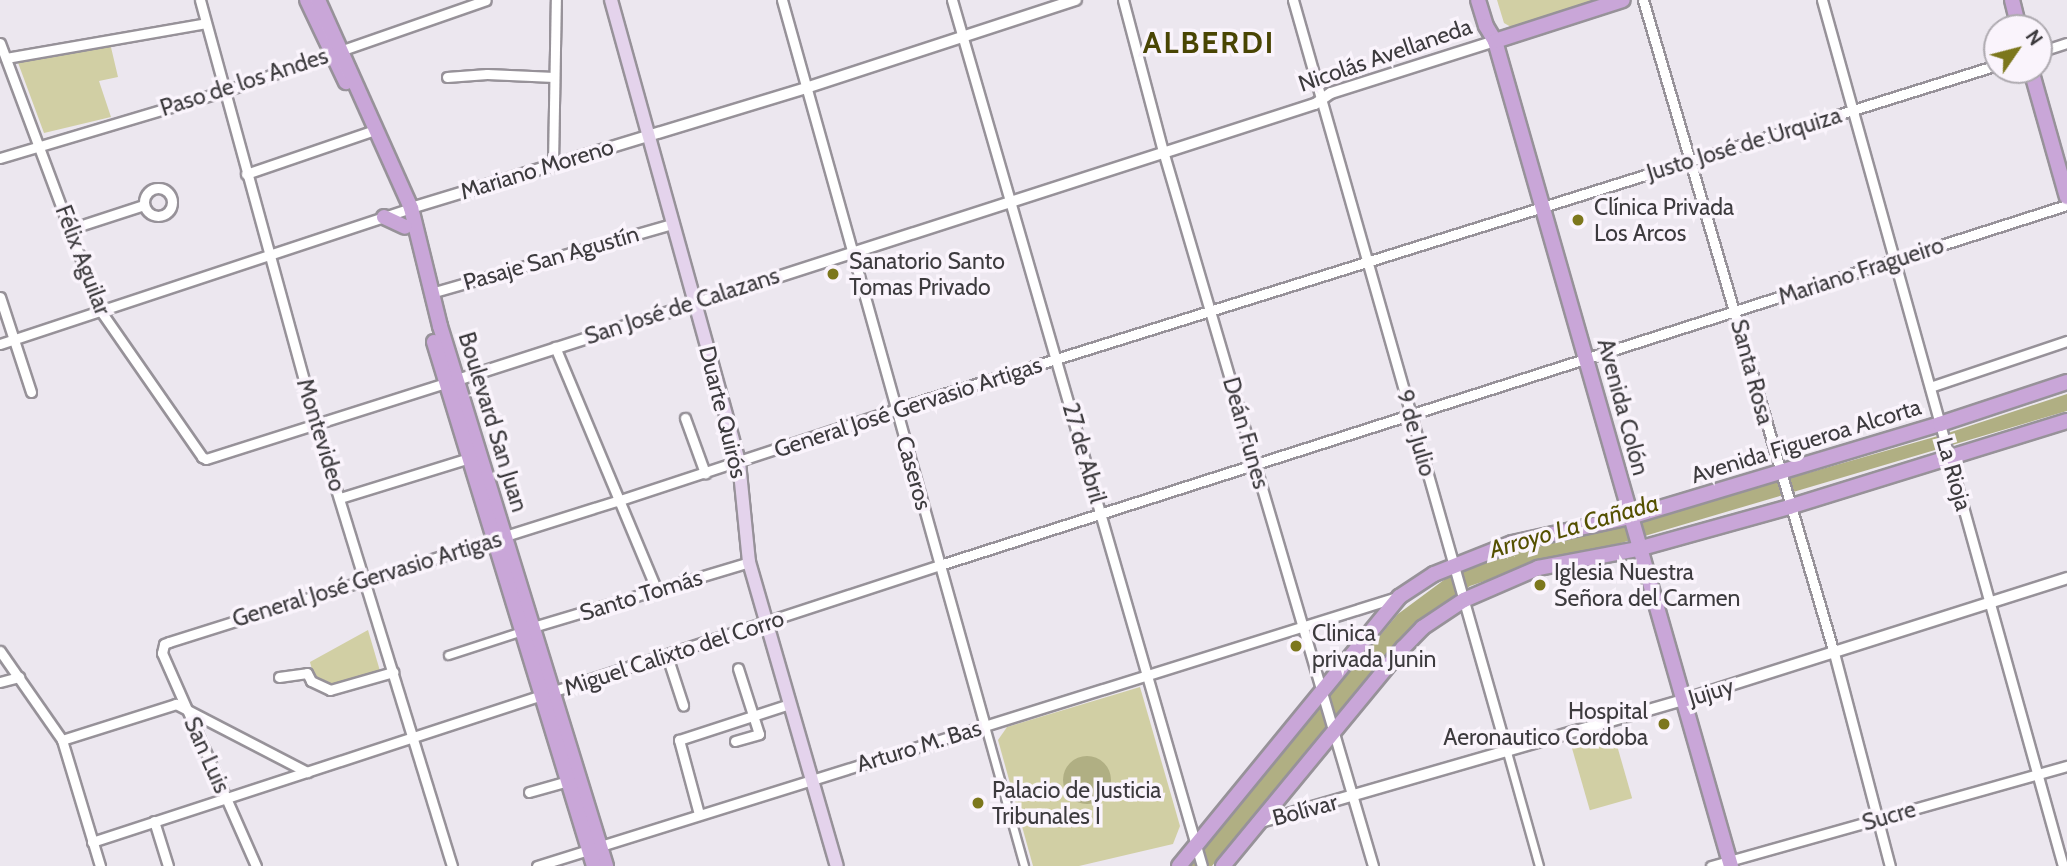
<!DOCTYPE html>
<meta charset="utf-8">
<style>
body{margin:0}
#map{position:relative;width:2067px;height:866px;overflow:hidden;background:#ece7ef;font-family:Cabin,sans-serif}
div>[style]{position:absolute}
.green>*{inset:0;background:#d1cfa4;transform-origin:0 0}
.water>*{inset:0;background:#b0af83}
.round{border-radius:50%}
.roads{filter:drop-shadow(2px 0 #979299) drop-shadow(-2px 0 #979299) drop-shadow(0 2px #979299) drop-shadow(0 -2px #979299)}
.pedestrian>*{height:7px;margin:-3.5px;padding:0 3.5px;transform-origin:3.5px;border-radius:3.5px;background:#fff}
.minor>*{height:9px;margin:-4.5px;padding:0 4.5px;transform-origin:4.5px;border-radius:4.5px;background:#fff}
.minor>.ring{margin:-4.5px;padding:0;box-sizing:content-box;background:none;border:9px solid #fff;border-radius:50%}
.tertiary>*{height:10px;margin:-5px;padding:0 5px;transform-origin:5px;border-radius:5px;background:#fff}
.secondary>*{height:12px;margin:-6px;padding:0 6px;transform-origin:6px;border-radius:6px;background:#e4d3ec}
.primary>*{height:14px;margin:-7px;padding:0 7px;transform-origin:7px;border-radius:7px;background:#c9a6d8}
.dots>*{width:19px;height:19px;translate:-50% -50%;box-sizing:border-box;border:4px solid #faf4fc;border-radius:50%}
span{translate:-50% -50%;white-space:nowrap;text-align:center;line-height:1.15;-webkit-text-stroke:7px #faf4fc;paint-order:stroke}
.street-label{font-size:23px;color:#3d3b3e}
.poi-label{font-size:23px;color:#3d3b3e}
.left{translate:0 -50%;text-align:left}
.right{translate:-100% -50%;text-align:right}
.water-label{font-size:24px;color:#545000;font-style:italic}
.district-label{font-size:30px;color:#494503;font-weight:700;letter-spacing:2px}
.north{position:absolute;left:1983px;top:14px;width:70px;height:70px;box-sizing:border-box;background:#faf4fc;border:2px solid #aeaab0;border-radius:50%;rotate:55deg;font-size:19px;font-weight:700;line-height:28px;text-align:center;color:#3d3b3e}
.north::after{content:'';display:block;margin:auto;width:24px;height:32px;background:#7c771c;clip-path:polygon(50% 0,100% 100%,50% 72%,0 100%)}
</style>
<div id="map">
<div class="green">
<div style="clip-path:polygon(1497px 0,1601px 0,1511px 27px,1504px 23px)"></div>
<div style="clip-path:polygon(110px 43px,118px 77px,99px 81px,111px 117px,44px 133px,17px 60px)"></div>
<div style="clip-path:polygon(368px 630px,380px 671px,326px 686px,315px 681px,310px 662px)"></div>
<div style="clip-path:polygon(1140px 687px,1180px 826px,1173px 844px,1079px 866px,1033px 866px,998px 740px,1007px 727px)"></div>
<div style="left:1612px;top:728px;width:73px;height:44px;rotate:74deg"></div>
</div>
<div class="water">
<div style="clip-path:polygon(2067px 394px,2067px 411px,1621px 543px,1558px 556px,1470px 586px,1406px 634px,1212px 866px,1187px 866px,1398px 614px,1452px 574px,1551px 539px,1614px 528px,1945px 434px)"></div>
<div class="round" style="left:1063px;top:756px;width:48px;height:48px"></div>
</div>
<div class="roads">
<div class="pedestrian">
<div style="left:448px;top:655px;width:78px;rotate:-18deg"></div>
<div style="left:985px;top:726px;width:145px;rotate:74.4deg"></div>
<div style="left:1507px;top:752px;width:118px;rotate:74.3deg"></div>
</div>
<div class="minor">
<div style="left:200px;top:0;width:440px;rotate:74.7deg"></div>
<div style="left:316px;top:424px;width:462px;rotate:72.9deg"></div>
<div style="left:782px;top:0;width:754px;rotate:74.38deg"></div>
<div style="left:952px;top:0;width:901px;rotate:73.9deg"></div>
<div style="left:1123px;top:0;width:156px;rotate:75.2deg"></div>
<div style="left:1163px;top:151px;width:745px;rotate:73.63deg"></div>
<div style="left:1293px;top:0;width:782px;rotate:74.12deg"></div>
<div style="left:1643px;top:0;width:680px;rotate:73.7deg"></div>
<div style="left:1834px;top:653px;width:220px;rotate:75.3deg"></div>
<div style="left:1822px;top:0;width:899px;rotate:74.45deg"></div>
<div style="left:0;top:43px;width:285px;rotate:69.5deg"></div>
<div style="left:100px;top:310px;width:179px;rotate:55.2deg"></div>
<div style="left:202px;top:457px;width:4px;rotate:27deg"></div>
<div style="left:206px;top:459px;width:252px;rotate:-17.6deg"></div>
<div style="left:2039px;top:52px;width:29px;rotate:-18deg"></div>
<div style="left:6px;top:58px;width:203px;rotate:-9.9deg"></div>
<div style="left:447px;top:77px;width:40px;rotate:-4.3deg"></div>
<div style="left:487px;top:74px;width:67px;rotate:2.6deg"></div>
<div style="left:0;top:158px;width:235px;rotate:-16.6deg"></div>
<div style="left:225px;top:91px;width:276px;rotate:-19.2deg"></div>
<div style="left:553px;top:164px;width:164px;rotate:-89deg"></div>
<div style="left:246px;top:174px;width:130px;rotate:-18.9deg"></div>
<div class="ring" style="left:144px;top:188px;width:19px;height:19px"></div>
<div style="left:70px;top:229px;width:78px;rotate:-18deg"></div>
<div style="left:431px;top:293px;width:251px;rotate:-16deg"></div>
<div style="left:0;top:297px;width:100px;rotate:71.9deg"></div>
<div style="left:0;top:344px;width:433px;rotate:-18.3deg"></div>
<div style="left:555px;top:347px;width:264px;rotate:67.3deg"></div>
<div style="left:1930px;top:387px;width:145px;rotate:-18.6deg"></div>
<div style="left:685px;top:418px;width:59px;rotate:70deg"></div>
<div style="left:340px;top:498px;width:135px;rotate:-17.2deg"></div>
<div style="left:533px;top:627px;width:226px;rotate:-16.7deg"></div>
<div style="left:0;top:651px;width:108px;rotate:55.1deg"></div>
<div style="left:62px;top:740px;width:132px;rotate:73.2deg"></div>
<div style="left:667px;top:656px;width:52px;rotate:71.9deg"></div>
<div style="left:279px;top:677px;width:28px;rotate:-8deg"></div>
<div style="left:307px;top:673px;width:9px;rotate:63deg"></div>
<div style="left:311px;top:681px;width:21px;rotate:25deg"></div>
<div style="left:330px;top:690px;width:66px;rotate:-15.9deg"></div>
<div style="left:0;top:682px;width:20px;rotate:-15deg"></div>
<div style="left:62px;top:740px;width:120px;rotate:-17.5deg"></div>
<div style="left:176px;top:704px;width:148px;rotate:27.4deg"></div>
<div style="left:735px;top:741px;width:25px;rotate:-16deg"></div>
<div style="left:759px;top:734px;width:69px;rotate:-107.7deg"></div>
<div style="left:529px;top:792px;width:41px;rotate:-15.8deg"></div>
<div style="left:699px;top:814px;width:77px;rotate:-105.1deg"></div>
<div style="left:679px;top:740px;width:117px;rotate:-18deg"></div>
<div style="left:154px;top:821px;width:47px;rotate:72.7deg"></div>
<div style="left:92px;top:842px;width:892px;rotate:-18.09deg"></div>
<div style="left:940px;top:565px;width:1183px;rotate:-17.72deg"></div>
<div style="left:256px;top:866px;width:233px;rotate:-113.8deg"></div>
<div style="left:162px;top:653px;width:9px;rotate:-77deg"></div>
<div style="left:164px;top:644px;width:5px;rotate:-22deg"></div>
<div style="left:169px;top:642px;width:470px;rotate:-17.5deg"></div>
<div style="left:617px;top:501px;width:294px;rotate:-18.2deg"></div>
<div style="left:896px;top:409px;width:1153px;rotate:-17.35deg"></div>
<div style="left:537px;top:866px;width:901px;rotate:-17.37deg"></div>
<div style="left:1711px;top:866px;width:370px;rotate:-15.7deg"></div>
</div>
<div class="tertiary">
<div style="left:411px;top:208px;width:413px;rotate:-16.9deg"></div>
<div style="left:806px;top:88px;width:284px;rotate:-18.1deg"></div>
<div style="left:451px;top:382px;width:908px;rotate:-17.84deg"></div>
<div style="left:1315px;top:104px;width:19px;rotate:-35deg"></div>
<div style="left:1331px;top:93px;width:172px;rotate:-17.6deg"></div>
<div style="left:1257px;top:823px;width:443px;rotate:-16.1deg"></div>
<div style="left:1683px;top:700px;width:403px;rotate:-17.6deg"></div>
</div>
<div class="secondary">
<div style="left:611px;top:0;width:479px;rotate:74.5deg"></div>
<div style="left:739px;top:462px;width:100px;rotate:84.3deg"></div>
<div style="left:749px;top:562px;width:316px;rotate:73.9deg"></div>
</div>
<div class="primary">
<div style="left:307px;top:0;width:91px;rotate:64.6deg"></div>
<div style="left:318px;top:0;width:228px;rotate:65.9deg"></div>
<div style="left:411px;top:208px;width:122px;rotate:76.2deg"></div>
<div style="left:440px;top:326px;width:565px;rotate:72.91deg"></div>
<div style="left:1478px;top:0;width:27px;rotate:73deg"></div>
<div style="left:1486px;top:26px;width:17px;rotate:59deg"></div>
<div style="left:1495px;top:41px;width:858px;rotate:74.04deg"></div>
<div style="left:2012px;top:0;width:29px;rotate:76deg"></div>
<div style="left:1495px;top:41px;width:134px;rotate:-17.8deg"></div>
<div style="left:2031px;top:70px;width:132px;rotate:74.2deg"></div>
<div style="left:384px;top:217px;width:23px;rotate:25deg"></div>
<div style="left:434px;top:342px;width:548px;rotate:73.02deg"></div>
<div style="left:1179px;top:866px;width:348px;rotate:-50.7deg"></div>
<div style="left:1399px;top:597px;width:42px;rotate:-33.3deg"></div>
<div style="left:1434px;top:574px;width:84px;rotate:-21.7deg"></div>
<div style="left:1512px;top:543px;width:121px;rotate:-12.4deg"></div>
<div style="left:1630px;top:517px;width:324px;rotate:-16.7deg"></div>
<div style="left:1940px;top:424px;width:134px;rotate:-18.3deg"></div>
<div style="left:1223px;top:866px;width:283px;rotate:-50.5deg"></div>
<div style="left:1403px;top:648px;width:28px;rotate:-46deg"></div>
<div style="left:1422px;top:628px;width:50px;rotate:-33.7deg"></div>
<div style="left:1464px;top:600px;width:81px;rotate:-23.4deg"></div>
<div style="left:1538px;top:568px;width:102px;rotate:-10.8deg"></div>
<div style="left:1638px;top:549px;width:157px;rotate:-15.5deg"></div>
<div style="left:1789px;top:507px;width:291px;rotate:-17.2deg"></div>
</div>
</div>
<div class="dots">
<div style="left:1578px;top:220px;background:#7c771c"></div>
<div style="left:833px;top:274px;background:#7c771c"></div>
<div style="left:1540px;top:585px;background:#7c771c"></div>
<div style="left:1296px;top:646px;background:#7c771c"></div>
<div style="left:1664px;top:724px;background:#7c771c"></div>
<div style="left:978px;top:803px;background:#7c771c"></div>
</div>
<div class="street-label">
<span style="left:1385px;top:55px;rotate:-19deg">Nicolás Avellaneda</span>
<span style="left:244px;top:82px;rotate:-18deg">Paso de los Andes</span>
<span style="left:1744px;top:144px;rotate:-17deg">Justo José de Urquiza</span>
<span style="left:537px;top:169px;rotate:-17deg">Mariano Moreno</span>
<span style="left:551px;top:258px;rotate:-16deg">Pasaje San Agustín</span>
<span style="left:83px;top:260px;rotate:69deg">Félix Aguilar</span>
<span style="left:1861px;top:271px;rotate:-18deg">Mariano Fragueiro</span>
<span style="left:682px;top:306px;rotate:-18deg">San José de Calazans</span>
<span style="left:1752px;top:372px;rotate:75deg">Santa Rosa</span>
<span style="left:908px;top:407px;rotate:-18deg">General José Gervasio Artigas</span>
<span style="left:1623px;top:407px;rotate:75deg">Avenida Colón</span>
<span style="left:723px;top:412px;rotate:76deg">Duarte Quirós</span>
<span style="left:493px;top:422px;rotate:73deg">Boulevard San Juan</span>
<span style="left:1246px;top:433px;rotate:74deg">Deán Funes</span>
<span style="left:1416px;top:433px;rotate:74deg">9 de Julio</span>
<span style="left:321px;top:435px;rotate:73deg">Montevideo</span>
<span style="left:1806px;top:441px;rotate:-17deg">Avenida Figueroa Alcorta</span>
<span style="left:1084px;top:453px;rotate:74deg">27 de Abril</span>
<span style="left:914px;top:473px;rotate:74deg">Caseros</span>
<span style="left:1954px;top:474px;rotate:74deg">La Rioja</span>
<span style="left:367px;top:579px;rotate:-17deg">General José Gervasio Artigas</span>
<span style="left:641px;top:595px;rotate:-17deg">Santo Tomás</span>
<span style="left:674px;top:653px;rotate:-18deg">Miguel Calixto del Corro</span>
<span style="left:1711px;top:692px;rotate:-17deg">Jujuy</span>
<span style="left:919px;top:746px;rotate:-17deg">Arturo M. Bas</span>
<span style="left:207px;top:755px;rotate:66deg">San Luis</span>
<span style="left:1305px;top:810px;rotate:-15deg">Bolívar</span>
<span style="left:1889px;top:816px;rotate:-16deg">Sucre</span>
</div>
<div class="poi-label">
<span class="left" style="left:1594px;top:220px">Clínica Privada<br>Los Arcos</span>
<span class="left" style="left:849px;top:274px">Sanatorio Santo<br>Tomas Privado</span>
<span class="left" style="left:1554px;top:585px">Iglesia Nuestra<br>Señora del Carmen</span>
<span class="left" style="left:1312px;top:646px">Clinica<br>privada Junin</span>
<span class="right" style="left:1648px;top:724px">Hospital<br>Aeronautico Cordoba</span>
<span class="left" style="left:992px;top:803px">Palacio de Justicia<br>Tribunales I</span>
</div>
<div class="water-label">
<span style="left:1574px;top:526px;rotate:-16deg">Arroyo La Cañada</span>
</div>
<div class="district-label">
<span style="left:1209px;top:43px">ALBERDI</span>
</div>
<div class="north">N</div>
</div>
